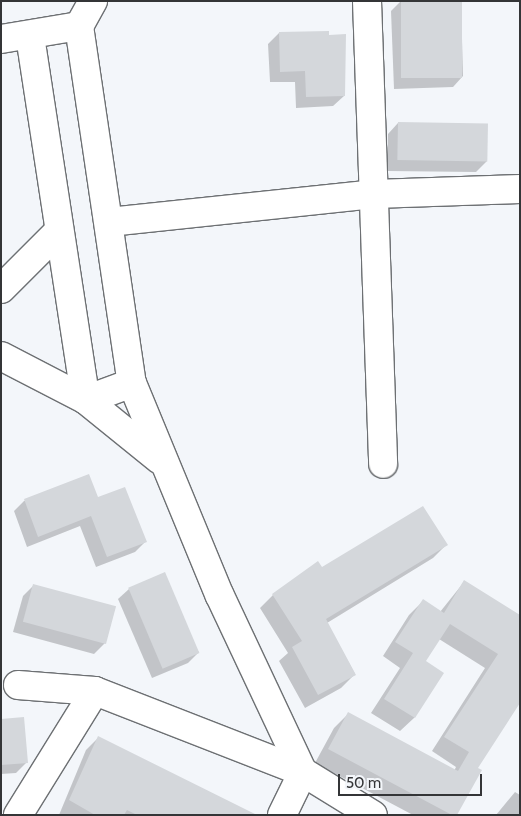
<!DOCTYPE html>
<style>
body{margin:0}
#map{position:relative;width:521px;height:816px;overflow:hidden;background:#f3f6fa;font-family:Cabin,sans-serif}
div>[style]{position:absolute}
.shadow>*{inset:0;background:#0003}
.building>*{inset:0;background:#d4d7db;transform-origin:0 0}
.roads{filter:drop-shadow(1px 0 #6d7073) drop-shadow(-1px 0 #6d7073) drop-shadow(0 1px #6d7073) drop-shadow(0 -1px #6d7073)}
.minor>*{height:28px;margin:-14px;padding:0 14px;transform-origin:14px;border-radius:14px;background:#fff}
span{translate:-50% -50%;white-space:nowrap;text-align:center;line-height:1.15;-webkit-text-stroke:4.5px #f3f6fa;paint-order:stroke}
.frame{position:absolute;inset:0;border:2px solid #343537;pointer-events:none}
.scale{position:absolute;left:338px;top:774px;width:144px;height:22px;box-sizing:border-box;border:2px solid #343537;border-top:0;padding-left:6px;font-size:15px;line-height:18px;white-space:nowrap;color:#343537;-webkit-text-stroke:4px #f3f6fa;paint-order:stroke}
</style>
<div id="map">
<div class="shadow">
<div style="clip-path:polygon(401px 1px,461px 1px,463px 76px,453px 87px,394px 89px,391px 11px)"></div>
<div style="clip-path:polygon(279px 33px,344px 96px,333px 106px,296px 108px,295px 82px,270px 82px,268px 44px)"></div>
<div style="clip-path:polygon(398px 123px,487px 161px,476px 172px,387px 171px,388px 134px)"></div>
<div style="clip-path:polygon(88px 475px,98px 499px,146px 541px,135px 552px,96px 567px,80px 526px,27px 547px,14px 511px,24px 501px)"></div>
<div style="clip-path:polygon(446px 545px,433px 558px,327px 623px,355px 674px,341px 688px,305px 708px,279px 661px,288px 653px,260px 608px,273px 595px,322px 569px)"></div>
<div style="clip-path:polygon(464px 582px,520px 617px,476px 768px,456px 815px,413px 815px,315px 763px,334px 728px,348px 714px,454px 771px,456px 767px,432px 751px,485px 668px,439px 639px,424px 662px,442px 673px,414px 718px,400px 731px,371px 713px,400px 668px,383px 656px,409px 615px,423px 601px,440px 612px)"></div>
<div style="clip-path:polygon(34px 585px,105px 643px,94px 654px,13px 632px,23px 596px)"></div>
<div style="clip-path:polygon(129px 589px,199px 652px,188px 663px,152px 678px,118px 599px)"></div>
<div style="clip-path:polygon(1px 720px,27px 762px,16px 773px,1px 774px)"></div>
<div style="clip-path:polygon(98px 738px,253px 815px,59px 815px,86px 750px)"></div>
<div style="clip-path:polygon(515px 792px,520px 795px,520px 815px,496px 815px)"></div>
</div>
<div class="building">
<div style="left:401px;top:1px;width:61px;height:77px"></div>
<div style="clip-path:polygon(329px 31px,329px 35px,346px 34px,345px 96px,306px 97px,305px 71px,280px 72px,279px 32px)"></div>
<div style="left:398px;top:122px;width:90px;height:38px;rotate:1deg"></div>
<div style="clip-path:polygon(89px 474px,98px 497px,125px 487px,147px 542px,107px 557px,91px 516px,38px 537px,24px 499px)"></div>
<div style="clip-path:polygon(423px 506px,448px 545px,326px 619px,356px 675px,318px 695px,292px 647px,302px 641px,272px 594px,318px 561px,322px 567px)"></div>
<div style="left:165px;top:572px;width:88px;height:40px;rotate:67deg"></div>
<div style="clip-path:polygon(464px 580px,520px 615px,520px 703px,478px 768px,482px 770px,457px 815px,452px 815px,328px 749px,348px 712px,458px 771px,469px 752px,444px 737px,498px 654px,450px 624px,426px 661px,444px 673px,415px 718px,384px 699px,413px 653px,395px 642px,423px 599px,444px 613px)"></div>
<div style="left:33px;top:584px;width:86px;height:39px;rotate:15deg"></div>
<div style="clip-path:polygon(24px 717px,28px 763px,1px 765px,1px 719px)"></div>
<div style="clip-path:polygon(98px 736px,257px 815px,137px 815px,127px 810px,124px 815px,95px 815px,69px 800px)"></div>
</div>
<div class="roads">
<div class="minor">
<div style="left:93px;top:1px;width:29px;rotate:119deg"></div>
<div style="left:79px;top:26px;width:361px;rotate:81.6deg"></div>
<div style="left:132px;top:383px;width:230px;rotate:67.6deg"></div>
<div style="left:220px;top:596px;width:195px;rotate:64.8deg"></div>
<div style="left:367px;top:1px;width:463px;rotate:88deg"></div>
<div style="left:30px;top:36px;width:368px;rotate:81.3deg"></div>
<div style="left:86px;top:400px;width:95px;rotate:39deg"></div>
<div style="left:1px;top:39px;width:79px;rotate:-9.5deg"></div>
<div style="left:109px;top:222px;width:266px;rotate:-6deg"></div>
<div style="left:374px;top:194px;width:146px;rotate:-2deg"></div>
<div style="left:1px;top:289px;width:82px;rotate:-45deg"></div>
<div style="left:1px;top:356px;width:96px;rotate:27.4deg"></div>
<div style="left:86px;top:400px;width:49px;rotate:-20.3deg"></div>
<div style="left:18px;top:685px;width:77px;rotate:4.5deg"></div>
<div style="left:95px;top:691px;width:223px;rotate:21.3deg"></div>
<div style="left:303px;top:772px;width:82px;rotate:31.6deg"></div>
<div style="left:18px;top:815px;width:146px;rotate:-58.2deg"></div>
<div style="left:282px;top:815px;width:48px;rotate:-64deg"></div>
</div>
</div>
<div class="frame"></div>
<div class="scale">50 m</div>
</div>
